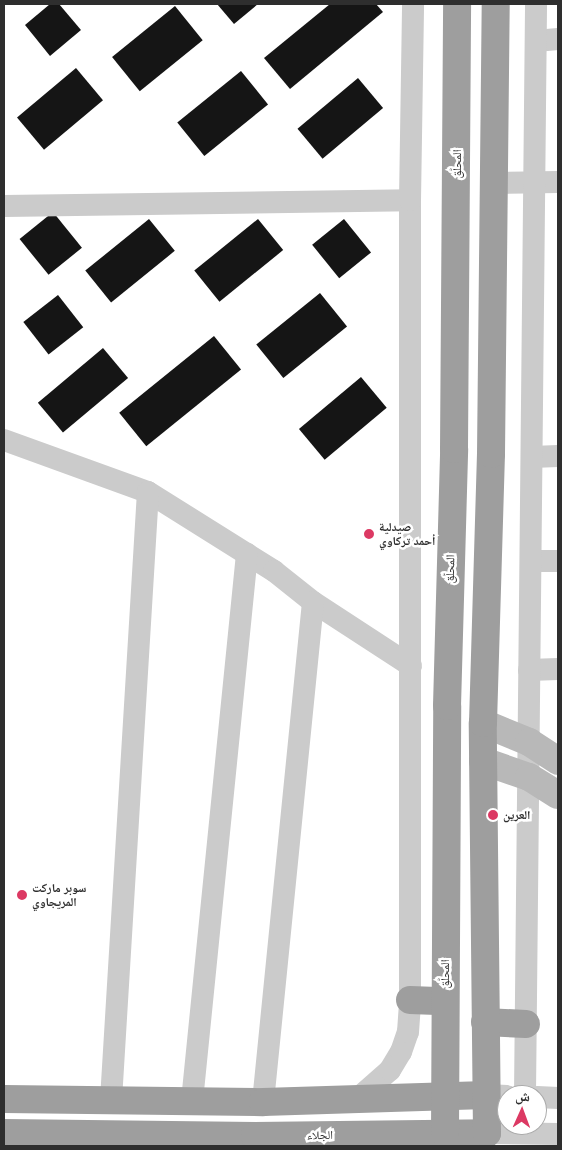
<!DOCTYPE html>
<meta charset="utf-8">
<style>
body{margin:0}
#map{position:relative;width:562px;height:1150px;overflow:hidden;background:#fff;font-family:Mulish,"Noto Naskh Arabic",sans-serif}
div>[style]{position:absolute}
.building>*{inset:0;background:#151515;transform-origin:0 0}
.minor>*{height:22px;margin:-11px;padding:0 11px;transform-origin:11px;border-radius:11px;background:#cbcbcb}
.secondary>*{height:28px;margin:-14px;padding:0 14px;transform-origin:14px;border-radius:14px;background:#b8b8b8}
.trunk>*{height:28px;margin:-14px;padding:0 14px;transform-origin:14px;border-radius:14px;background:#9e9e9e}
.dots>*{width:14px;height:14px;translate:-50% -50%;box-sizing:border-box;border:2px solid #fff;border-radius:50%}
span{translate:-50% -50%;white-space:nowrap;text-align:center;line-height:1.15;-webkit-text-stroke:5px #fff;paint-order:stroke}
.street-label{font-size:12px;color:#2e2e2e}
.poi-label{font-size:12px;color:#2e2e2e;font-weight:700}
.left{translate:0 -50%;text-align:left}
.frame{position:absolute;inset:0;border:5px solid #2e2e2e;pointer-events:none}
.north{position:absolute;left:497px;top:1085px;width:50px;height:50px;box-sizing:border-box;background:#fff;border:1px solid #ababab;border-radius:50%;rotate:2deg;font-size:14px;font-weight:700;line-height:20px;text-align:center;color:#2e2e2e}
.north::after{content:'';display:block;margin:auto;width:18px;height:22px;background:#dc3963;clip-path:polygon(50% 0,100% 100%,50% 72%,0 100%)}
</style>
<div id="map">
<div class="building">
<div style="clip-path:polygon(50px 4px,59px 4px,81px 30px,50px 56px,25px 25px)"></div>
<div style="clip-path:polygon(217px 4px,258px 4px,234px 24px)"></div>
<div style="clip-path:polygon(330px 4px,376px 4px,383px 12px,290px 89px,264px 58px)"></div>
<div style="left:175px;top:6px;width:44px;height:81px;rotate:51deg"></div>
<div style="left:76px;top:68px;width:42px;height:77px;rotate:50deg"></div>
<div style="left:241px;top:71px;width:43px;height:82px;rotate:51deg"></div>
<div style="left:358px;top:78px;width:39px;height:79px;rotate:50deg"></div>
<div style="left:53px;top:212px;width:46px;height:43px;rotate:51deg"></div>
<div style="left:149px;top:219px;width:41px;height:82px;rotate:51deg"></div>
<div style="left:258px;top:219px;width:40px;height:82px;rotate:51deg"></div>
<div style="left:344px;top:219px;width:43px;height:41px;rotate:51deg"></div>
<div style="left:320px;top:293px;width:43px;height:82px;rotate:51deg"></div>
<div style="left:58px;top:295px;width:41px;height:44px;rotate:52deg"></div>
<div style="left:214px;top:336px;width:43px;height:122px;rotate:51deg"></div>
<div style="left:103px;top:348px;width:39px;height:85px;rotate:50deg"></div>
<div style="left:361px;top:377px;width:40px;height:81px;rotate:50deg"></div>
</div>
<div class="minor">
<div style="left:536px;top:41px;width:22px;rotate:-5deg"></div>
<div style="left:496px;top:183px;width:62px;rotate:-0.9deg"></div>
<div style="left:4px;top:206px;width:406px;rotate:-0.8deg"></div>
<div style="left:4px;top:440px;width:153px;rotate:19.9deg"></div>
<div style="left:148px;top:492px;width:149px;rotate:32.1deg"></div>
<div style="left:274px;top:571px;width:50px;rotate:38.5deg"></div>
<div style="left:313px;top:602px;width:117px;rotate:33.1deg"></div>
<div style="left:532px;top:457px;width:26px;rotate:-2deg"></div>
<div style="left:531px;top:561px;width:27px"></div>
<div style="left:529px;top:670px;width:29px;rotate:-2deg"></div>
<div style="left:486px;top:1095px;width:21px;rotate:3deg"></div>
<div style="left:525px;top:1095px;width:1091px;rotate:-89.42deg"></div>
<div style="left:537px;top:1097px;width:21px;rotate:3deg"></div>
<div style="left:111px;top:1100px;width:609px;rotate:-86.52deg"></div>
<div style="left:356px;top:1100px;width:45px;rotate:-41.4deg"></div>
<div style="left:390px;top:1070px;width:21px;rotate:-59deg"></div>
<div style="left:401px;top:1052px;width:21px;rotate:-71deg"></div>
<div style="left:408px;top:1032px;width:32px;rotate:-86deg"></div>
<div style="left:410px;top:1000px;width:800px;rotate:-90deg"></div>
<div style="left:410px;top:200px;width:196px;rotate:-89.1deg"></div>
<div style="left:192px;top:1101px;width:550px;rotate:-84.26deg"></div>
<div style="left:263px;top:1102px;width:502px;rotate:-84.29deg"></div>
<div style="left:487px;top:1133px;width:71px;rotate:0.8deg"></div>
</div>
<div class="secondary">
<div style="left:483px;top:723px;width:50px;rotate:22.4deg"></div>
<div style="left:529px;top:742px;width:35px;rotate:33deg"></div>
<div style="left:483px;top:761px;width:49px;rotate:19.2deg"></div>
<div style="left:529px;top:777px;width:34px;rotate:32deg"></div>
</div>
<div class="trunk">
<div style="left:410px;top:1000px;width:34px;rotate:2deg"></div>
<div style="left:485px;top:1022px;width:41px;rotate:2.8deg"></div>
<div style="left:4px;top:1099px;width:259px;rotate:0.7deg"></div>
<div style="left:263px;top:1102px;width:223px;rotate:-1.8deg"></div>
<div style="left:4px;top:1133px;width:251px;rotate:0.7deg"></div>
<div style="left:255px;top:1136px;width:232px;rotate:-0.7deg"></div>
<div style="left:487px;top:1133px;width:410px;rotate:-90.6deg"></div>
<div style="left:483px;top:723px;width:269px;rotate:-88.3deg"></div>
<div style="left:491px;top:454px;width:450px;rotate:-89.4deg"></div>
<div style="left:445px;top:1133px;width:427px;rotate:-89.7deg"></div>
<div style="left:447px;top:706px;width:257px;rotate:-88.4deg"></div>
<div style="left:454px;top:449px;width:445px;rotate:-89.6deg"></div>
</div>
<div class="dots">
<div style="left:369px;top:534px;background:#dc3963"></div>
<div style="left:493px;top:815px;background:#dc3963"></div>
<div style="left:22px;top:895px;background:#dc3963"></div>
</div>
<div class="street-label">
<span style="left:457px;top:164px;rotate:-90deg">المحلّق</span>
<span style="left:450px;top:569px;rotate:-89deg">المحلّق</span>
<span style="left:445px;top:974px;rotate:-90deg">المحلّق</span>
<span style="left:320px;top:1135px;rotate:-1deg">الجلاء</span>
</div>
<div class="poi-label">
<span class="left" style="left:379px;top:534px">صيدلية<br>أحمد تركاوي</span>
<span class="left" style="left:503px;top:815px">العرين</span>
<span class="left" style="left:32px;top:895px">سوبر ماركت<br>المريجاوي</span>
</div>
<div class="frame"></div>
<div class="north">ش</div>
</div>
